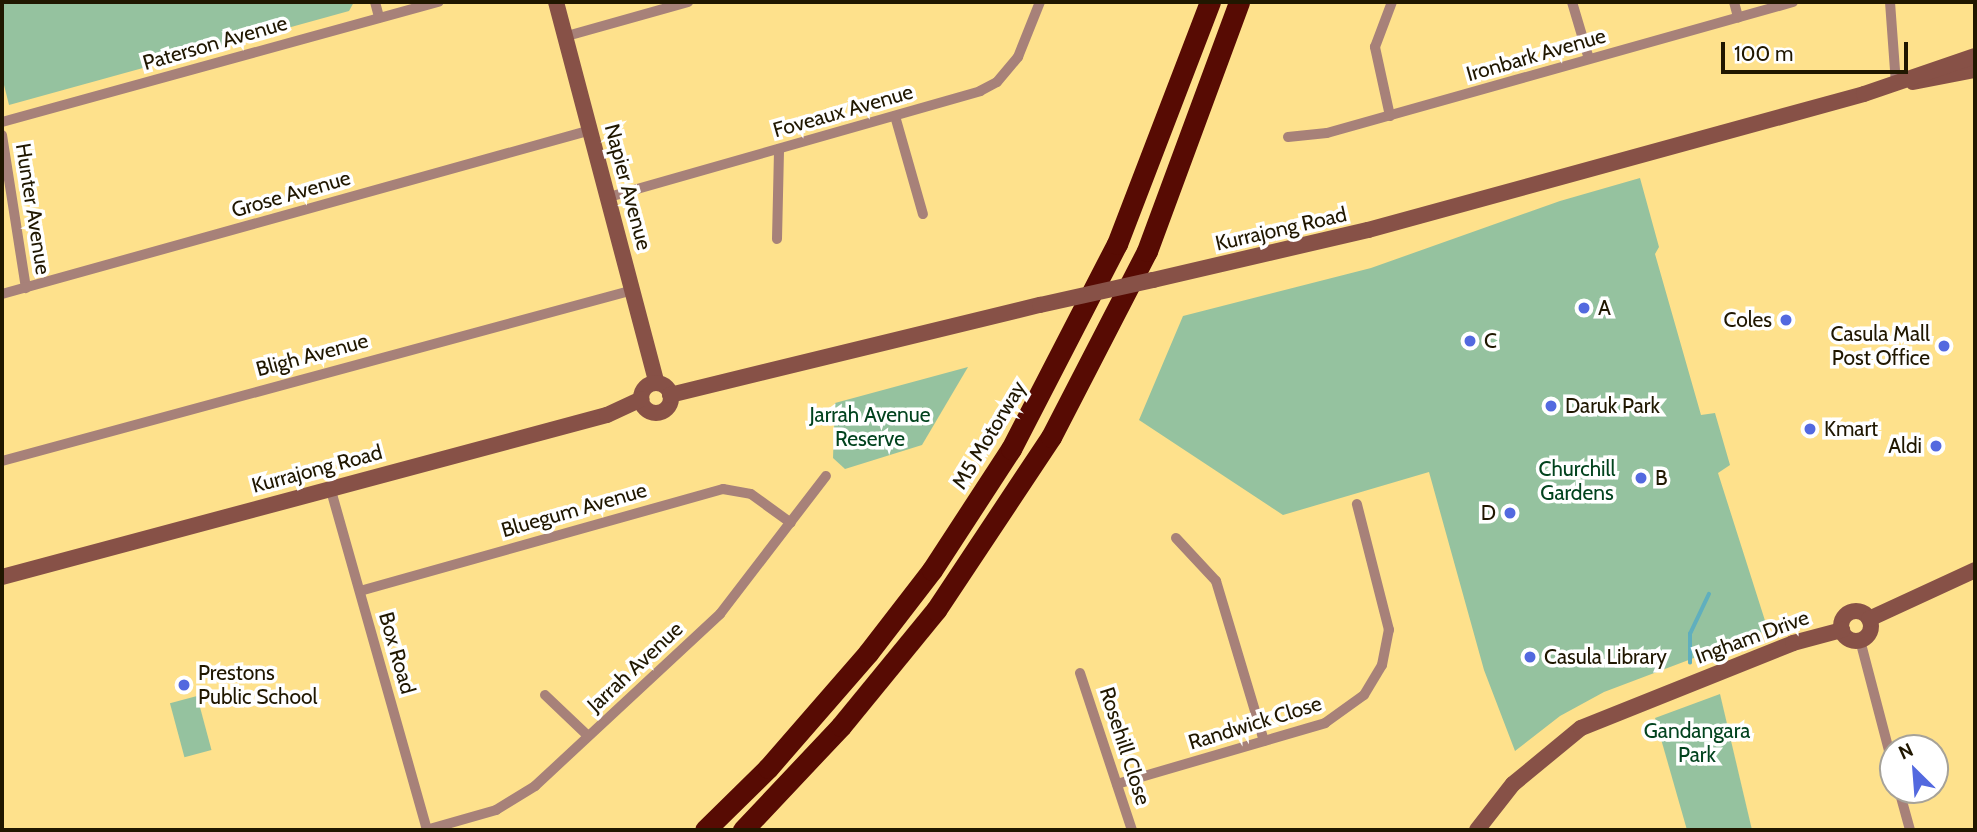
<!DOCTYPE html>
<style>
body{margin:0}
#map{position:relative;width:1977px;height:832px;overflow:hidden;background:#fee18c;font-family:Cabin,sans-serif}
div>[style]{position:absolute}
.green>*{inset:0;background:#95c29f;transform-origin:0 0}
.stream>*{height:3.5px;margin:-1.75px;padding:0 1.75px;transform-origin:1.75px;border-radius:1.75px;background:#60afbe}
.street>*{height:10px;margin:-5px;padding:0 5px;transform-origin:5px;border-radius:5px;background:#a78179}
.secondary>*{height:16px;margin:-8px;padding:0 8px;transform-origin:8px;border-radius:8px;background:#875147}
.secondary>.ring{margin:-8px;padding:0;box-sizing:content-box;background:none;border:16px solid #875147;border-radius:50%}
.highway>*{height:21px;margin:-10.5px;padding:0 10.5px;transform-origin:10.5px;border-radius:10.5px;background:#570b03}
.secondary-bridge>*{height:16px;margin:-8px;padding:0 8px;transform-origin:8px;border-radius:8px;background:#875147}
.dots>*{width:19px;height:19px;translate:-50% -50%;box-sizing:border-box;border:4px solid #fff;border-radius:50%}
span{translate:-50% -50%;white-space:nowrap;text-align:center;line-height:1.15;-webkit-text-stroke:7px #fff;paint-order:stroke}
.street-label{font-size:21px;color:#201700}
.poi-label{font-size:21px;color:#201700}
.left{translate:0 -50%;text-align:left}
.right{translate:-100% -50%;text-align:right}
.park-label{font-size:21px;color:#02431e}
.frame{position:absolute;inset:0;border:4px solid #201700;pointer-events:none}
.north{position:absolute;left:1879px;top:734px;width:70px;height:70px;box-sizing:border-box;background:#fff;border:2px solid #a6a299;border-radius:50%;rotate:335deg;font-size:19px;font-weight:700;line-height:28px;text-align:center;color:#201700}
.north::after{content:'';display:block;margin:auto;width:24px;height:32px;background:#5369df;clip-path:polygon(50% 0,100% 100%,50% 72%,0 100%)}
.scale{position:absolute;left:1721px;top:42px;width:187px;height:32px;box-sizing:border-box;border:4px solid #201700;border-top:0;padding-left:9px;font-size:21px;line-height:24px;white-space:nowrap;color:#201700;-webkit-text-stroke:5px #fff;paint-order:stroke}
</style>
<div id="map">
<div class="green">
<div style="clip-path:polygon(2px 2px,354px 2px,349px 11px,9px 105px,2px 77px)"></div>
<div style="clip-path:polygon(1640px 178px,1659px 247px,1655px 254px,1701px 415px,1715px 413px,1730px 465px,1718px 473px,1768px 630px,1604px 692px,1560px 716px,1515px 751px,1484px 670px,1429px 472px,1283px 515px,1139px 420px,1183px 316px,1371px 268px,1560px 201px)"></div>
<div style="clip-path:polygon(968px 367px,922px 445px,845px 469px,833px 458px,835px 403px)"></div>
<div style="clip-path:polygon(1720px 694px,1752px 830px,1687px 830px,1655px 718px)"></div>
<div style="left:197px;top:696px;width:56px;height:28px;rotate:75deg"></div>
</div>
<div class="stream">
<div style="left:1690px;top:663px;width:29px;rotate:-90deg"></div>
<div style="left:1690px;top:634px;width:44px;rotate:-64.6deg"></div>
</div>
<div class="street">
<div style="left:375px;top:2px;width:16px;rotate:75deg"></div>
<div style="left:1572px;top:2px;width:59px;rotate:73.4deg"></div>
<div style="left:1734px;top:2px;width:16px;rotate:75deg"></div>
<div style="left:1890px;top:2px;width:81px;rotate:85.8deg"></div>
<div style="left:567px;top:36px;width:126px;rotate:-15.7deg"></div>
<div style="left:895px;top:116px;width:102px;rotate:74.1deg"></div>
<div style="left:1390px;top:116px;width:71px;rotate:-102.3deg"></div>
<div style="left:1375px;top:47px;width:48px;rotate:-69.3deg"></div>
<div style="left:2px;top:122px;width:453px;rotate:-15.4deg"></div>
<div style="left:2px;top:135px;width:155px;rotate:81.1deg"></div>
<div style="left:1288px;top:137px;width:39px;rotate:-6deg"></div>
<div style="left:1327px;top:133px;width:484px;rotate:-15.7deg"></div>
<div style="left:609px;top:197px;width:386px;rotate:-15.9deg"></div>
<div style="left:980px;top:91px;width:19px;rotate:-28deg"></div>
<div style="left:997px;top:82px;width:33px;rotate:-50deg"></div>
<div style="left:1018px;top:57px;width:59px;rotate:-68.2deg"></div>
<div style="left:777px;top:239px;width:90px;rotate:-88.7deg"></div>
<div style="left:2px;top:294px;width:611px;rotate:-15.56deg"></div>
<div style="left:2px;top:461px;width:654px;rotate:-15.16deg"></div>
<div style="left:330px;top:487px;width:356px;rotate:74.2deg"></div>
<div style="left:1176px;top:538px;width:59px;rotate:47.1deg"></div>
<div style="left:1216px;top:581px;width:167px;rotate:73.3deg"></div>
<div style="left:360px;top:591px;width:377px;rotate:-15.7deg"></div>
<div style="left:723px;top:489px;width:28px;rotate:10deg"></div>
<div style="left:751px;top:494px;width:49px;rotate:35.9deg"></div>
<div style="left:1860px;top:640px;width:130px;rotate:75.3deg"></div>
<div style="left:1080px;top:673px;width:165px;rotate:71.7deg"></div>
<div style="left:545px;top:695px;width:59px;rotate:43.6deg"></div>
<div style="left:1117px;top:784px;width:217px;rotate:-16.3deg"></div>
<div style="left:1325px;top:723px;width:48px;rotate:-35.7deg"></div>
<div style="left:1364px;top:695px;width:35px;rotate:-59deg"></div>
<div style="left:1382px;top:665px;width:36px;rotate:-79deg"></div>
<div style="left:1389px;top:630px;width:130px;rotate:-104.3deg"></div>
<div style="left:1899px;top:790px;width:41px;rotate:74.6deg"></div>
<div style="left:426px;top:830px;width:73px;rotate:-15.9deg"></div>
<div style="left:496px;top:810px;width:46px;rotate:-31.6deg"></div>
<div style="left:535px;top:786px;width:253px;rotate:-42.9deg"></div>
<div style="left:720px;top:614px;width:174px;rotate:-52.5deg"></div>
</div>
<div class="secondary">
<div style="left:556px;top:2px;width:394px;rotate:75.2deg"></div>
<div style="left:1913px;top:82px;width:63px;rotate:-11deg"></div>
<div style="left:1153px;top:280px;width:221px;rotate:-13.1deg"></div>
<div style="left:1368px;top:230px;width:514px;rotate:-15.33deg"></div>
<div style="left:1864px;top:94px;width:117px;rotate:-18.9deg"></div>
<div class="ring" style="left:641px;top:383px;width:14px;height:14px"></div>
<div style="left:670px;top:395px;width:381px;rotate:-13.7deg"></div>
<div style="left:2px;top:577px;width:626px;rotate:-14.99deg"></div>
<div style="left:607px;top:415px;width:38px;rotate:-25deg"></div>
<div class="ring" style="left:1841px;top:611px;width:14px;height:14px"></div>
<div style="left:1869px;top:619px;width:117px;rotate:-24.8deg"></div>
<div style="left:1477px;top:830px;width:58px;rotate:-52deg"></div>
<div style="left:1513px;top:784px;width:88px;rotate:-39.5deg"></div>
<div style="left:1581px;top:728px;width:228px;rotate:-21.8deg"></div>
<div style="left:1793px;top:643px;width:51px;rotate:-14.9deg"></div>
</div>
<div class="highway">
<div style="left:705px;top:830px;width:88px;rotate:-44.5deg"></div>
<div style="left:768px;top:768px;width:152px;rotate:-49deg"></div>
<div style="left:868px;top:653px;width:105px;rotate:-52.4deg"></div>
<div style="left:932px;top:570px;width:145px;rotate:-56.9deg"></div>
<div style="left:1011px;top:449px;width:231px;rotate:-62.7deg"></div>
<div style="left:1117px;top:244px;width:259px;rotate:-69deg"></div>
<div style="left:743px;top:830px;width:143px;rotate:-46.7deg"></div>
<div style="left:841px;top:726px;width:150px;rotate:-50.7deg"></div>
<div style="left:936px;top:610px;width:208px;rotate:-56.4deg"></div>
<div style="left:1051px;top:437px;width:209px;rotate:-62.7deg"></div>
<div style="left:1147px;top:251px;width:265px;rotate:-69.7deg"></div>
</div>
<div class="secondary-bridge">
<div style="left:1040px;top:305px;width:116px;rotate:-12.5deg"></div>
</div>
<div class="dots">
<div style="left:1584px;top:308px;background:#5369df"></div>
<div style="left:1786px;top:320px;background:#5369df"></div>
<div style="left:1470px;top:341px;background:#5369df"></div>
<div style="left:1944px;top:346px;background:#5369df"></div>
<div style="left:1551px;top:406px;background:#5369df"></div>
<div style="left:1810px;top:429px;background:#5369df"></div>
<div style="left:1936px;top:446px;background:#5369df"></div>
<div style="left:1641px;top:478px;background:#5369df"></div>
<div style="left:1510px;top:513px;background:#5369df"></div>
<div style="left:1530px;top:657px;background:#5369df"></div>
<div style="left:184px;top:685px;background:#5369df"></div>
</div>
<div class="street-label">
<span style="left:215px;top:43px;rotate:-16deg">Paterson Avenue</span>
<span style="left:1536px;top:55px;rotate:-16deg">Ironbark Avenue</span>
<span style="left:843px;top:111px;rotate:-16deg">Foveaux Avenue</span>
<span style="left:628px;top:187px;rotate:75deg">Napier Avenue</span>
<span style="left:291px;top:194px;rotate:-16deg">Grose Avenue</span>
<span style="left:33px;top:209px;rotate:81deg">Hunter Avenue</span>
<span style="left:1281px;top:229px;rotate:-13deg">Kurrajong Road</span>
<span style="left:312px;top:355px;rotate:-15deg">Bligh Avenue</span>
<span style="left:989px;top:435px;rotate:-59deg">M5 Motorway</span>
<span style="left:317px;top:469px;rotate:-15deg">Kurrajong Road</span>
<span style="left:574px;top:510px;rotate:-16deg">Bluegum Avenue</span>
<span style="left:1752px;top:637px;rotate:-20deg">Ingham Drive</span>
<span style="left:397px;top:653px;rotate:74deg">Box Road</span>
<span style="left:635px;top:667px;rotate:-43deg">Jarrah Avenue</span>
<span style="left:1255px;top:723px;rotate:-17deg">Randwick Close</span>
<span style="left:1125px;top:746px;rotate:72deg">Rosehill Close</span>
</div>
<div class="poi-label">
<span class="left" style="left:1598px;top:308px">A</span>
<span class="right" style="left:1772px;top:320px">Coles</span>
<span class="right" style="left:1930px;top:346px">Casula Mall<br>Post Office</span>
<span class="left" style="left:1484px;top:341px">C</span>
<span class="left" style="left:1565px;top:406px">Daruk Park</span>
<span class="left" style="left:1824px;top:429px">Kmart</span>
<span class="right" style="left:1922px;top:446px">Aldi</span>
<span class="left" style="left:1655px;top:478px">B</span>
<span class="right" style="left:1496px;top:513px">D</span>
<span class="left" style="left:1544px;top:657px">Casula Library</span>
<span class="left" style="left:198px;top:685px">Prestons<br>Public School</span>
</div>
<div class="park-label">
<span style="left:870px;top:427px">Jarrah Avenue<br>Reserve</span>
<span style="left:1577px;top:481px">Churchill<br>Gardens</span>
<span style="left:1697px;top:743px">Gandangara<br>Park</span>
</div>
<div class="frame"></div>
<div class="north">N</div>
<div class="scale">100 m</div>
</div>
